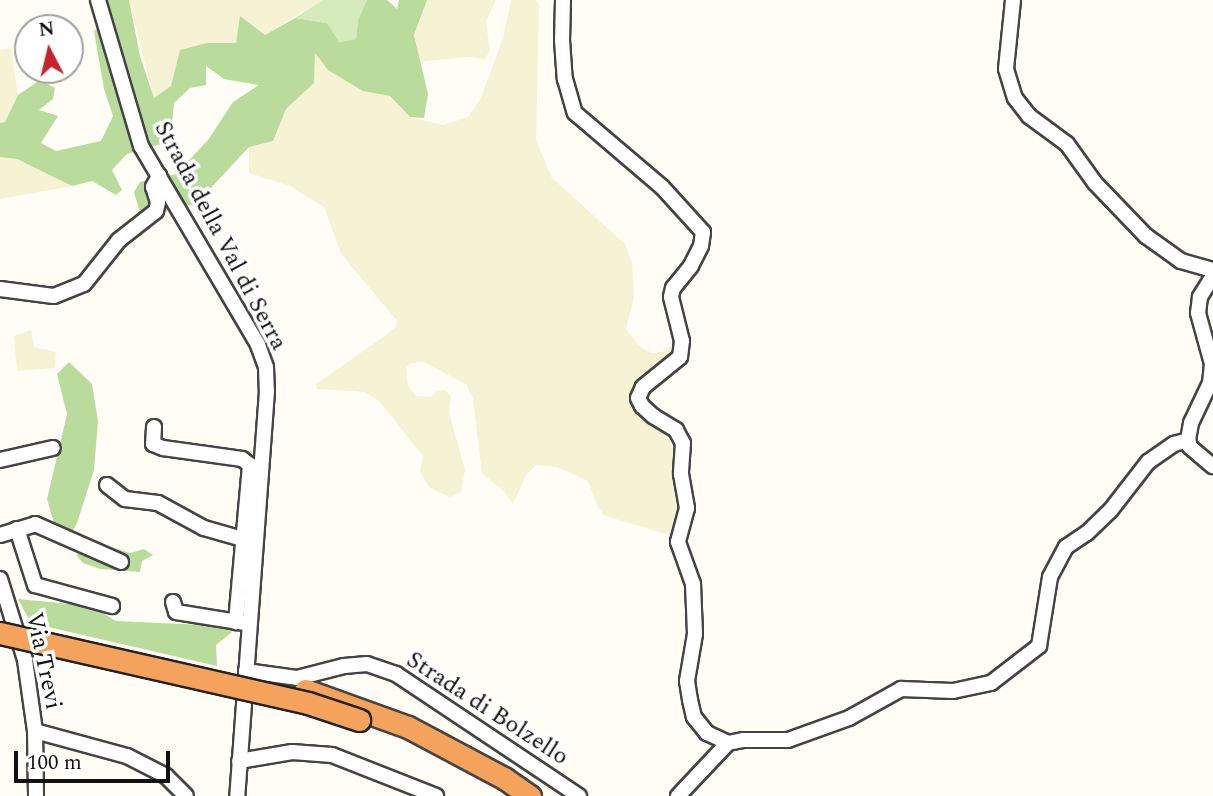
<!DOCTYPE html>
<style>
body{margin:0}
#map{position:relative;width:1213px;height:796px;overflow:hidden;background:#fffdf5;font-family:Spectral,serif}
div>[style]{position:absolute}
.farmland>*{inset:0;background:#f6f3d4}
.green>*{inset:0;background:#d5ebbd}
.forest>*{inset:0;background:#b9dc9c}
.roads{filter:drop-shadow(2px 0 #444) drop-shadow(-2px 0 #444) drop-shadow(0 2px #444) drop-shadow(0 -2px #444)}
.minor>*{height:14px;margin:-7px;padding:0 7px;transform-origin:7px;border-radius:7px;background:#fff}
.highway>*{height:21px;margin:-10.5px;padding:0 10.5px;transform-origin:10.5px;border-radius:10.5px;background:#f5a25d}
.bridges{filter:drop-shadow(2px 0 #222) drop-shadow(-2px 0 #222) drop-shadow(0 2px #222) drop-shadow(0 -2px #222)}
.highway-bridge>*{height:21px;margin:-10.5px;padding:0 10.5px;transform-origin:10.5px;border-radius:10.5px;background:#f5a25d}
span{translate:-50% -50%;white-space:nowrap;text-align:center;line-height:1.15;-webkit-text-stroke:7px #fff;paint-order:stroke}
.street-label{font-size:24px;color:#111}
.north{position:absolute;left:14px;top:14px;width:70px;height:70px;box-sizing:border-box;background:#fff;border:2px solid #a0a0a0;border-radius:50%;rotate:353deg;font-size:19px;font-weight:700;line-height:28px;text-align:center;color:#111}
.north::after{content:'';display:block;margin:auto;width:24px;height:32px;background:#c4262e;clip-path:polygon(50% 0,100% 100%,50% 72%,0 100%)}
.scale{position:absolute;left:14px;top:751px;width:156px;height:32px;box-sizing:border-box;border:4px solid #111;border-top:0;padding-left:9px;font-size:21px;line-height:24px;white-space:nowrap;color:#111;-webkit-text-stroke:5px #fff;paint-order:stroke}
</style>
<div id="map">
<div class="farmland">
<div style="clip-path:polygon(129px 0,322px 0,265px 35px,240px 17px,236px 43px,207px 43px,171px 86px,154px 99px)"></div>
<div style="clip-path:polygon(427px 0,496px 0,486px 21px,490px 51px,485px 59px,466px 57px,420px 62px,414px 35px)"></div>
<div style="clip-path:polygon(511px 0,536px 0,539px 6px,536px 140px,552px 178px,625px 244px,632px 263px,634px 298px,626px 329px,639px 346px,652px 353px,662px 352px,671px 345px,673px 353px,663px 364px,640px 379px,632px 400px,644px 418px,665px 433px,676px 452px,674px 495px,679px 508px,673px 536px,605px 516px,597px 506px,588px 481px,557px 467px,536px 465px,526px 475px,513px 504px,504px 491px,482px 474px,473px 399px,467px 385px,424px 362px,411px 363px,406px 368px,408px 386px,416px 396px,431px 397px,437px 391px,446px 390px,451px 397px,449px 412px,465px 470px,461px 492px,449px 497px,430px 488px,420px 472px,423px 456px,379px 401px,365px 392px,317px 389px,316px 384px,383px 337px,396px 327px,397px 321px,341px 254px,324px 207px,290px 186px,249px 173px,249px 147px,273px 141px,286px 109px,313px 83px,315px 52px,363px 91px,390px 96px,410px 117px,443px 125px,468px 117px,481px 98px,503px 38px)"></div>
<div style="clip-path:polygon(11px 48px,18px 95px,5px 122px,0 123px,0 50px)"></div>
<div style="clip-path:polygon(0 157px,17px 159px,72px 186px,0 199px)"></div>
<div style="clip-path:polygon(31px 330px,34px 347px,56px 352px,55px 368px,17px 371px,14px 336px)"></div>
</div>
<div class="green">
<div style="clip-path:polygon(322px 0,367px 0,358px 20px,356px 39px,338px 42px,327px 23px,295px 18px)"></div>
</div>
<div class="forest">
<div style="clip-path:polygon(105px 0,129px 0,140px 56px,154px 98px,171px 86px,180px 50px,207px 43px,236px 43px,240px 16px,265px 35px,295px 18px,327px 23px,339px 42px,356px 39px,358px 20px,367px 0,387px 0,397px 9px,399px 0,427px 0,414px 35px,428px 94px,424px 118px,410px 117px,390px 96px,363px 91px,328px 70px,315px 53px,314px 83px,286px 109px,273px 141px,249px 147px,194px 206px,182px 204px,158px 215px,140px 213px,134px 192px,140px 182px,176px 174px,208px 140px,233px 102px,259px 85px,224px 79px,206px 66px,206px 85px,190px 88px,174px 103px,172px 124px,161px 144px,127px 154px,112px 170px,122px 190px,116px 195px,92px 181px,72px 186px,17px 159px,0 157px,0 123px,5px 122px,18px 95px,40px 80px,55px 88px,53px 99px,39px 110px,58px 116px,41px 143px,56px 151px,101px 141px,113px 116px,104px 89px,94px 31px,108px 17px)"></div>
<div style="clip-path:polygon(69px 362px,92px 384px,98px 421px,94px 470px,77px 523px,66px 543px,58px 537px,47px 499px,67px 414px,57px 374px)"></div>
<div style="clip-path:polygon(100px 543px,130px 553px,144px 549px,153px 555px,142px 561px,140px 572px,100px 569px,83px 563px,76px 555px)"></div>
<div style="clip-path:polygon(18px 599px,91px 606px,116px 621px,226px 626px,232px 632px,216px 645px,217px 666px,31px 623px)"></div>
</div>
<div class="roads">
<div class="minor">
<div style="left:98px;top:0;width:152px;rotate:73.6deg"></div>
<div style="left:141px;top:146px;width:231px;rotate:59.5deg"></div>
<div style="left:258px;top:345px;width:23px;rotate:70deg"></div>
<div style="left:266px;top:367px;width:24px;rotate:88deg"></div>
<div style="left:267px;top:391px;width:406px;rotate:94.2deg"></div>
<div style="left:563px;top:0;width:40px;rotate:91.4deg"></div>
<div style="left:562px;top:40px;width:39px;rotate:86deg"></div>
<div style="left:565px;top:79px;width:35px;rotate:74deg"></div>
<div style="left:575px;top:113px;width:114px;rotate:40.4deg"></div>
<div style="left:662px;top:187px;width:61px;rotate:47.7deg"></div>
<div style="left:703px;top:232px;width:14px;rotate:98deg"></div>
<div style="left:701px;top:246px;width:22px;rotate:117deg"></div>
<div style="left:691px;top:266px;width:28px;rotate:129deg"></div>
<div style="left:673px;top:288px;width:9px;rotate:103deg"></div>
<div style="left:671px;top:297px;width:45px;rotate:76deg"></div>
<div style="left:682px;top:341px;width:16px;rotate:97deg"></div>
<div style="left:680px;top:357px;width:48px;rotate:141deg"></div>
<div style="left:643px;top:387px;width:12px;rotate:114deg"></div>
<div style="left:638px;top:398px;width:9px;rotate:63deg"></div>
<div style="left:642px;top:406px;width:15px;rotate:42deg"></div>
<div style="left:653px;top:416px;width:27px;rotate:31deg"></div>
<div style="left:676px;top:430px;width:15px;rotate:62deg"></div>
<div style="left:683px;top:443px;width:31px;rotate:94deg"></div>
<div style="left:681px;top:474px;width:35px;rotate:80deg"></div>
<div style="left:687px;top:508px;width:35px;rotate:105deg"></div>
<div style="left:678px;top:542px;width:45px;rotate:70.3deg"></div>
<div style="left:693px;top:584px;width:50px;rotate:87.7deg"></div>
<div style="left:695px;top:634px;width:48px;rotate:99.7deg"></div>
<div style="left:687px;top:681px;width:19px;rotate:81deg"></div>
<div style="left:690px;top:700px;width:17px;rotate:77deg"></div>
<div style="left:694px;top:717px;width:21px;rotate:51deg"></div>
<div style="left:707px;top:733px;width:23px;rotate:25deg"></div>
<div style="left:1013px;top:0;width:69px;rotate:95.8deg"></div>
<div style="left:1006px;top:69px;width:30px;rotate:73deg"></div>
<div style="left:1015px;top:98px;width:23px;rotate:52deg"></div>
<div style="left:1029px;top:116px;width:47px;rotate:36.4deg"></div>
<div style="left:1067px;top:144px;width:48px;rotate:54.3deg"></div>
<div style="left:1095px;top:183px;width:74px;rotate:46.1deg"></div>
<div style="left:1146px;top:236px;width:43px;rotate:35.5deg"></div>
<div style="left:1181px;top:261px;width:33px;rotate:16deg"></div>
<div style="left:1213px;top:276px;width:25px;rotate:122deg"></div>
<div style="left:1200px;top:297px;width:16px;rotate:97deg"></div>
<div style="left:1198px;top:313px;width:53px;rotate:74.6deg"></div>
<div style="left:1212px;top:364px;width:19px;rotate:96deg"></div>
<div style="left:1210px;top:383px;width:44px;rotate:115.4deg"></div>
<div style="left:1191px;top:423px;width:17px;rotate:100deg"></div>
<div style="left:1188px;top:440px;width:7px;rotate:74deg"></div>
<div style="left:1190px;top:447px;width:30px;rotate:40deg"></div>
<div style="left:0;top:289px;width:54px;rotate:7.4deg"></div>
<div style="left:54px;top:296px;width:32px;rotate:-22deg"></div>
<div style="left:84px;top:284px;width:56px;rotate:-51.5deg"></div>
<div style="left:119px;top:240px;width:47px;rotate:-38.1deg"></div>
<div style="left:156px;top:211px;width:9px;rotate:-77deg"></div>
<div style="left:158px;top:202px;width:16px;rotate:-108deg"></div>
<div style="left:153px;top:187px;width:13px;rotate:-61deg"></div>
<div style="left:154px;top:427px;width:17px;rotate:93deg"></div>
<div style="left:153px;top:444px;width:11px;rotate:22deg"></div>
<div style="left:163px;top:448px;width:80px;rotate:7.9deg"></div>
<div style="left:242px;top:459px;width:10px;rotate:37deg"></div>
<div style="left:250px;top:465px;width:158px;rotate:95.1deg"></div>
<div style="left:0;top:460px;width:54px;rotate:-12.8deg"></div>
<div style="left:107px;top:485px;width:23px;rotate:38deg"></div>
<div style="left:125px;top:499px;width:33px;rotate:7deg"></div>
<div style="left:158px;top:503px;width:52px;rotate:28.5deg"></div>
<div style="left:204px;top:528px;width:41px;rotate:15.8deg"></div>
<div style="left:17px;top:529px;width:59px;rotate:72.2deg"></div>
<div style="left:35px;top:585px;width:80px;rotate:15.3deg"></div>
<div style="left:0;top:535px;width:37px;rotate:-17deg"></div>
<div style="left:35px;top:524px;width:94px;rotate:23.8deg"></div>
<div style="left:0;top:579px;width:85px;rotate:72.8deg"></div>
<div style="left:25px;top:660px;width:72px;rotate:82deg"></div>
<div style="left:35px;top:731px;width:65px;rotate:89.1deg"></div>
<div style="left:173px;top:602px;width:10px;rotate:73deg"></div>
<div style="left:176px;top:612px;width:70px;rotate:9.1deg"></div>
<div style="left:246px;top:671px;width:51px;rotate:7.8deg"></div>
<div style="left:297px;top:678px;width:49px;rotate:-14.3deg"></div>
<div style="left:344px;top:666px;width:23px;rotate:-5deg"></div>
<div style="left:367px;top:664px;width:31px;rotate:19deg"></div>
<div style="left:396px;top:674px;width:220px;rotate:33.7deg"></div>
<div style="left:35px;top:731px;width:95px;rotate:15.2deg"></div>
<div style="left:127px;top:756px;width:44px;rotate:27.1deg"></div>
<div style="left:166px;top:776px;width:28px;rotate:45deg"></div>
<div style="left:239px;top:761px;width:54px;rotate:-9.6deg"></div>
<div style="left:292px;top:752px;width:40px;rotate:4.3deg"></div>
<div style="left:332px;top:755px;width:112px;rotate:21.5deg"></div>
<div style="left:678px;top:796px;width:73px;rotate:-46.7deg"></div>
<div style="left:728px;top:743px;width:16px;rotate:-11deg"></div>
<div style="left:744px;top:740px;width:44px"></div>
<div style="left:788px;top:740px;width:65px;rotate:-19.8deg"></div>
<div style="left:849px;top:718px;width:60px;rotate:-29.1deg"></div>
<div style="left:901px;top:689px;width:52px;rotate:2.2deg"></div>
<div style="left:953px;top:691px;width:39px;rotate:-12deg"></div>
<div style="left:991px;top:683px;width:61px;rotate:-37.6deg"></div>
<div style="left:1039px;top:646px;width:70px;rotate:-80.9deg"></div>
<div style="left:1050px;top:577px;width:34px;rotate:-62deg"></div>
<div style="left:1066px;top:547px;width:25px;rotate:-34deg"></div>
<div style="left:1087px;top:533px;width:32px;rotate:-44deg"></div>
<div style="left:1110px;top:511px;width:62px;rotate:-52.2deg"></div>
<div style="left:1148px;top:462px;width:32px;rotate:-35deg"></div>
<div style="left:1174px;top:444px;width:15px;rotate:-16deg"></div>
</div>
<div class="highway">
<div style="left:305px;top:690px;width:109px;rotate:19.8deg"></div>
<div style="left:408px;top:727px;width:109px;rotate:28deg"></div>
<div style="left:504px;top:778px;width:32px;rotate:35deg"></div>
</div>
</div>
<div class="bridges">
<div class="highway-bridge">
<div style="left:0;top:633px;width:316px;rotate:12.8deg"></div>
<div style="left:308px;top:703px;width:54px;rotate:18.4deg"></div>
</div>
</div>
<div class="street-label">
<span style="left:220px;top:236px;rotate:62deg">Strada della Val di Serra</span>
<span style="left:43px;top:661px;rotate:78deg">Via Trevi</span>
<span style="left:487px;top:709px;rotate:33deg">Strada di Bolzello</span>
</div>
<div class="north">N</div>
<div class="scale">100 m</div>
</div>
